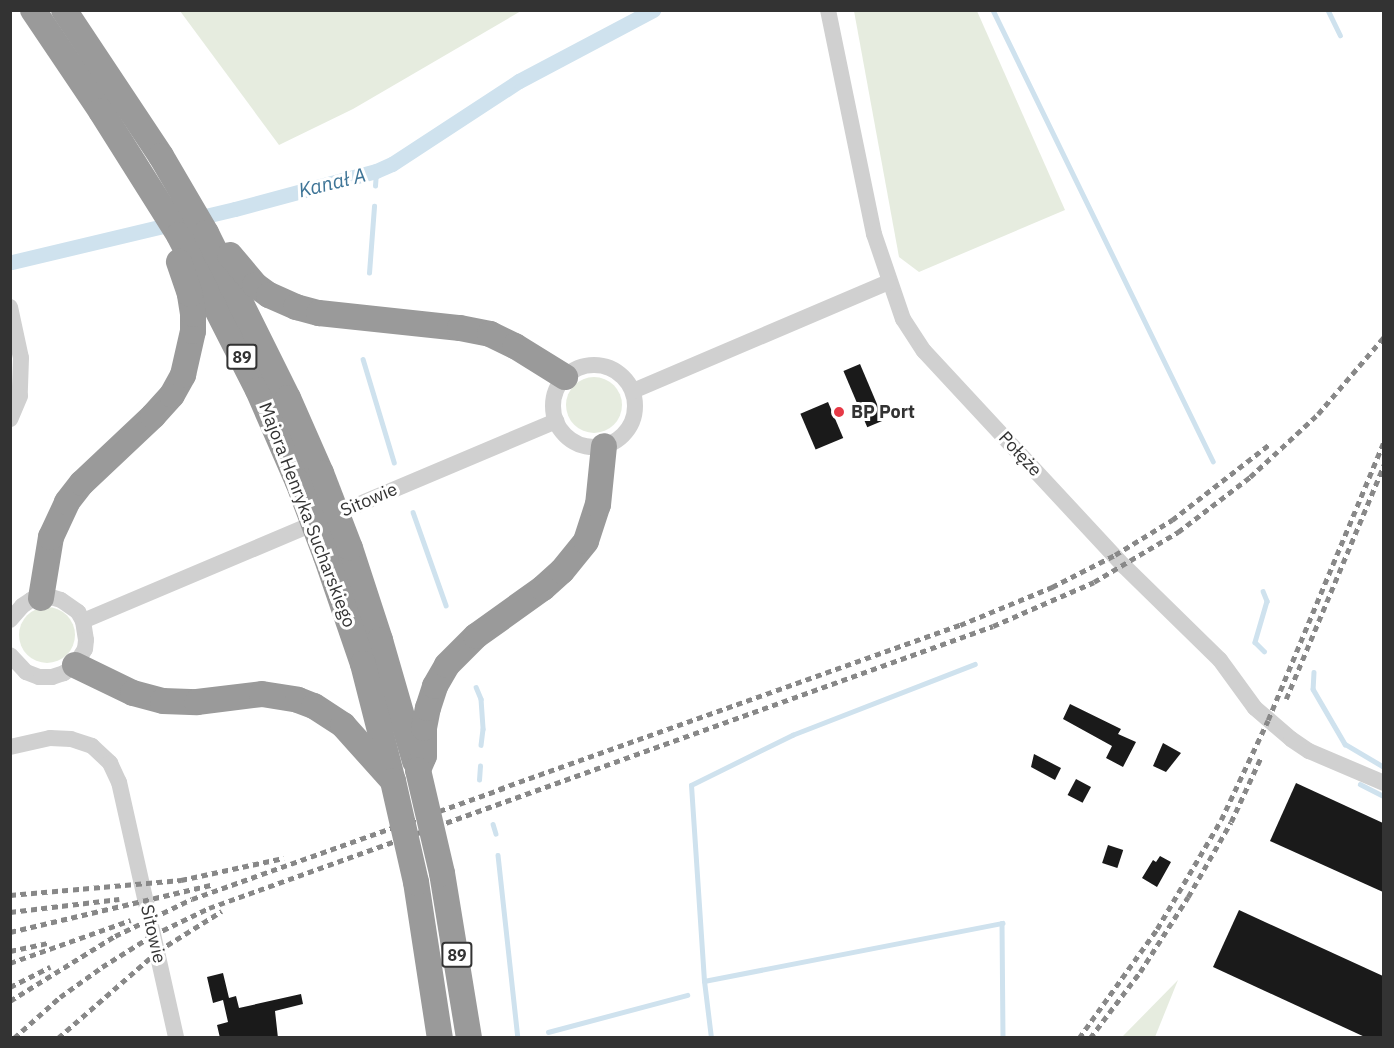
<!DOCTYPE html>
<meta charset="utf-8">
<style>
body{margin:0}
#map{position:relative;width:1394px;height:1048px;overflow:hidden;background:#fff;font-family:"IBM Plex Sans",sans-serif}
div>[style]{position:absolute}
.green>*{inset:0;background:#e6ecdf}
.round{border-radius:50%}
.stream>*{height:4.5px;margin:-2.25px;padding:0 2.25px;transform-origin:2.25px;border-radius:2.25px;background:#cfe2ee}
.canal>*{height:15px;margin:-7.5px;padding:0 7.5px;transform-origin:7.5px;border-radius:7.5px;background:#cfe2ee}
.building>*{inset:0;background:#1a1a1a;transform-origin:0 0}
.minor>*{height:16px;margin:-8px;padding:0 8px;transform-origin:8px;border-radius:8px;background:#d0d0d0}
.minor>.ring{margin:-8px;padding:0;box-sizing:content-box;background:none;border:16px solid #d0d0d0;border-radius:50%}
.highway>*{height:26px;margin:-13px;padding:0 13px;transform-origin:13px;border-radius:13px;background:#9a9a9a}
.rail>*{height:4.5px;margin-top:-2.25px;transform-origin:0;background:repeating-linear-gradient(90deg,#888 0 6px,transparent 0 10.5px)}
.highway-bridge>*{height:26px;margin:-13px;padding:0 13px;transform-origin:13px;border-radius:13px;background:#9a9a9a}
.dots>*{width:16px;height:16px;translate:-50% -50%;box-sizing:border-box;border:3px solid #fff;border-radius:50%}
span{translate:-50% -50%;white-space:nowrap;text-align:center;line-height:1.15;-webkit-text-stroke:6px #fff;paint-order:stroke}
.shield-label span{padding:2px 4px;background:#fff;border:2px solid;border-radius:4px;-webkit-text-stroke-width:0}
.shield-label{font-size:16px;color:#333;font-weight:700}
.poi-label{font-size:18px;color:#333;font-weight:700}
.left{translate:0 -50%;text-align:left}
.street-label{font-size:18px;color:#333}
.water-label{font-size:20px;color:#3f7597;font-style:italic}
.frame{position:absolute;inset:0;border:12px solid #333;pointer-events:none}
</style>
<div id="map">
<div class="green">
<div style="clip-path:polygon(180px 11px,521px 11px,353px 109px,279px 145px)"></div>
<div style="clip-path:polygon(854px 11px,977px 11px,1065px 210px,919px 272px,899px 257px)"></div>
<div class="round" style="left:566px;top:377px;width:56px;height:56px"></div>
<div class="round" style="left:19px;top:607px;width:56px;height:56px"></div>
<div style="clip-path:polygon(1178px 980px,1155px 1037px,1122px 1037px)"></div>
</div>
<div class="stream">
<div style="left:993px;top:10px;width:502px;rotate:64deg"></div>
<div style="left:1328px;top:10px;width:28px;rotate:64deg"></div>
<div style="left:375px;top:186px;width:15px;rotate:-86deg"></div>
<div style="left:369px;top:273px;width:67px;rotate:-85.7deg"></div>
<div style="left:363px;top:359px;width:108px;rotate:73.2deg"></div>
<div style="left:413px;top:512px;width:99px;rotate:70.5deg"></div>
<div style="left:1263px;top:591px;width:11px;rotate:68deg"></div>
<div style="left:1267px;top:601px;width:43px;rotate:106.3deg"></div>
<div style="left:1255px;top:642px;width:13px;rotate:45deg"></div>
<div style="left:1314px;top:672px;width:17px;rotate:93deg"></div>
<div style="left:1313px;top:689px;width:64px;rotate:59.8deg"></div>
<div style="left:1345px;top:744px;width:45px;rotate:30.5deg"></div>
<div style="left:476px;top:687px;width:13px;rotate:67deg"></div>
<div style="left:481px;top:699px;width:30px;rotate:86deg"></div>
<div style="left:483px;top:729px;width:16px;rotate:97deg"></div>
<div style="left:479px;top:780px;width:14px;rotate:-86deg"></div>
<div style="left:1360px;top:784px;width:27px;rotate:27deg"></div>
<div style="left:493px;top:824px;width:10px;rotate:73deg"></div>
<div style="left:498px;top:855px;width:184px;rotate:83.8deg"></div>
<div style="left:704px;top:981px;width:196px;rotate:-93.8deg"></div>
<div style="left:691px;top:785px;width:113px;rotate:-26.3deg"></div>
<div style="left:792px;top:735px;width:196px;rotate:-21.2deg"></div>
<div style="left:548px;top:1032px;width:144px;rotate:-14.9deg"></div>
<div style="left:711px;top:1038px;width:57px;rotate:-97deg"></div>
<div style="left:704px;top:981px;width:304px;rotate:-11deg"></div>
<div style="left:1002px;top:923px;width:115px;rotate:89.5deg"></div>
</div>
<div class="canal">
<div style="left:12px;top:262px;width:229px;rotate:-13.4deg"></div>
<div style="left:235px;top:209px;width:146px;rotate:-15.1deg"></div>
<div style="left:376px;top:171px;width:17px;rotate:-24deg"></div>
<div style="left:392px;top:164px;width:152px;rotate:-33.2deg"></div>
<div style="left:519px;top:81px;width:152px;rotate:-27.9deg"></div>
</div>
<div class="building">
<div style="left:860px;top:364px;width:61px;height:18px;rotate:67deg"></div>
<div style="left:828px;top:402px;width:39px;height:30px;rotate:67deg"></div>
<div style="clip-path:polygon(1070px 704px,1121px 729px,1118px 734px,1136px 742px,1123px 767px,1106px 758px,1112px 746px,1063px 719px)"></div>
<div style="clip-path:polygon(1163px 743px,1181px 753px,1166px 772px,1153px 766px)"></div>
<div style="clip-path:polygon(1034px 754px,1061px 768px,1055px 780px,1031px 767px)"></div>
<div style="left:1076px;top:779px;width:17px;height:18px;rotate:28deg"></div>
<div style="clip-path:polygon(1296px 783px,1383px 823px,1383px 892px,1270px 841px)"></div>
<div style="left:1108px;top:845px;width:16px;height:19px;rotate:18deg"></div>
<div style="clip-path:polygon(1160px 856px,1171px 862px,1157px 887px,1142px 878px,1153px 860px,1156px 862px)"></div>
<div style="clip-path:polygon(1239px 910px,1383px 976px,1383px 1038px,1367px 1038px,1213px 967px)"></div>
<div style="clip-path:polygon(223px 973px,229px 998px,236px 996px,239px 1008px,301px 994px,303px 1004px,275px 1011px,278px 1038px,220px 1038px,217px 1025px,228px 1022px,223px 1000px,213px 1003px,207px 977px)"></div>
</div>
<div class="minor">
<div style="left:828px;top:10px;width:229px;rotate:78.4deg"></div>
<div style="left:874px;top:234px;width:90px;rotate:71.2deg"></div>
<div style="left:903px;top:319px;width:38px;rotate:57deg"></div>
<div style="left:924px;top:351px;width:294px;rotate:47.1deg"></div>
<div style="left:1124px;top:566px;width:134px;rotate:44.4deg"></div>
<div style="left:1220px;top:660px;width:59px;rotate:53.9deg"></div>
<div style="left:1255px;top:708px;width:48px;rotate:40.7deg"></div>
<div style="left:1291px;top:739px;width:22px;rotate:34deg"></div>
<div style="left:1309px;top:751px;width:82px;rotate:23.1deg"></div>
<div style="left:10px;top:307px;width:52px;rotate:77.8deg"></div>
<div style="left:21px;top:358px;width:38px;rotate:92deg"></div>
<div style="left:20px;top:396px;width:25px;rotate:113deg"></div>
<div class="ring" style="left:553px;top:365px;width:66px;height:66px"></div>
<div style="left:633px;top:391px;width:277px;rotate:-23.1deg"></div>
<div style="left:10px;top:620px;width:18px;rotate:-49deg"></div>
<div style="left:22px;top:606px;width:11px;rotate:-34deg"></div>
<div style="left:31px;top:600px;width:20px;rotate:-9deg"></div>
<div style="left:51px;top:597px;width:10px;rotate:17deg"></div>
<div style="left:61px;top:600px;width:21px;rotate:35deg"></div>
<div style="left:78px;top:612px;width:10px;rotate:61deg"></div>
<div style="left:83px;top:621px;width:19px;rotate:81deg"></div>
<div style="left:86px;top:640px;width:9px;rotate:96deg"></div>
<div style="left:85px;top:649px;width:19px;rotate:122deg"></div>
<div style="left:75px;top:665px;width:14px;rotate:144deg"></div>
<div style="left:64px;top:673px;width:13px;rotate:162deg"></div>
<div style="left:52px;top:677px;width:13px;rotate:180deg"></div>
<div style="left:39px;top:677px;width:14px;rotate:-159deg"></div>
<div style="left:26px;top:672px;width:23px;rotate:-133deg"></div>
<div style="left:83px;top:621px;width:514px;rotate:-22.92deg"></div>
<div style="left:10px;top:747px;width:41px;rotate:-12.7deg"></div>
<div style="left:50px;top:738px;width:21px;rotate:3deg"></div>
<div style="left:71px;top:739px;width:22px;rotate:18deg"></div>
<div style="left:92px;top:746px;width:25px;rotate:43deg"></div>
<div style="left:110px;top:763px;width:21px;rotate:65deg"></div>
<div style="left:119px;top:782px;width:262px;rotate:77.4deg"></div>
</div>
<div class="highway">
<div style="left:33px;top:10px;width:122px;rotate:56deg"></div>
<div style="left:101px;top:111px;width:146px;rotate:57.8deg"></div>
<div style="left:179px;top:235px;width:174px;rotate:63deg"></div>
<div style="left:258px;top:390px;width:100px;rotate:66.5deg"></div>
<div style="left:64px;top:10px;width:175px;rotate:56.4deg"></div>
<div style="left:161px;top:156px;width:89px;rotate:59.7deg"></div>
<div style="left:206px;top:233px;width:184px;rotate:63.6deg"></div>
<div style="left:288px;top:398px;width:82px;rotate:66.3deg"></div>
<div style="left:230px;top:255px;width:39px;rotate:50deg"></div>
<div style="left:255px;top:285px;width:17px;rotate:36deg"></div>
<div style="left:269px;top:295px;width:30px;rotate:24deg"></div>
<div style="left:296px;top:307px;width:24px;rotate:15deg"></div>
<div style="left:319px;top:313px;width:142px;rotate:6.1deg"></div>
<div style="left:460px;top:328px;width:31px;rotate:11deg"></div>
<div style="left:490px;top:334px;width:28px;rotate:26deg"></div>
<div style="left:515px;top:346px;width:59px;rotate:31.8deg"></div>
<div style="left:350px;top:548px;width:97px;rotate:71.9deg"></div>
<div style="left:380px;top:640px;width:126px;rotate:73.9deg"></div>
<div style="left:326px;top:556px;width:114px;rotate:71.1deg"></div>
<div style="left:363px;top:664px;width:118px;rotate:75.7deg"></div>
<div style="left:41px;top:598px;width:62px;rotate:-80.7deg"></div>
<div style="left:51px;top:537px;width:38px;rotate:-65deg"></div>
<div style="left:67px;top:502px;width:24px;rotate:-52deg"></div>
<div style="left:82px;top:483px;width:98px;rotate:-43.3deg"></div>
<div style="left:153px;top:416px;width:28px;rotate:-48deg"></div>
<div style="left:172px;top:395px;width:23px;rotate:-61deg"></div>
<div style="left:183px;top:375px;width:45px;rotate:-77.2deg"></div>
<div style="left:193px;top:331px;width:17px;rotate:-90deg"></div>
<div style="left:193px;top:314px;width:20px;rotate:-99deg"></div>
<div style="left:190px;top:294px;width:34px;rotate:-109deg"></div>
<div style="left:75px;top:665px;width:64px;rotate:25.8deg"></div>
<div style="left:133px;top:693px;width:31px;rotate:15deg"></div>
<div style="left:163px;top:701px;width:34px;rotate:2deg"></div>
<div style="left:197px;top:702px;width:65px;rotate:-7deg"></div>
<div style="left:262px;top:694px;width:36px;rotate:9deg"></div>
<div style="left:298px;top:700px;width:17px;rotate:21deg"></div>
<div style="left:314px;top:706px;width:35px;rotate:33deg"></div>
<div style="left:343px;top:725px;width:75px;rotate:48.2deg"></div>
<div style="left:418px;top:770px;width:15px;rotate:-67deg"></div>
<div style="left:424px;top:756px;width:28px;rotate:-90deg"></div>
<div style="left:424px;top:728px;width:20px;rotate:-79deg"></div>
<div style="left:428px;top:708px;width:23px;rotate:-72deg"></div>
<div style="left:435px;top:686px;width:24px;rotate:-60deg"></div>
<div style="left:447px;top:665px;width:41px;rotate:-45deg"></div>
<div style="left:476px;top:636px;width:82px;rotate:-35.6deg"></div>
<div style="left:543px;top:588px;width:25px;rotate:-42deg"></div>
<div style="left:562px;top:571px;width:38px;rotate:-51deg"></div>
<div style="left:586px;top:541px;width:38px;rotate:-72deg"></div>
<div style="left:598px;top:505px;width:59px;rotate:-84.2deg"></div>
<div style="left:442px;top:873px;width:167px;rotate:80.7deg"></div>
<div style="left:416px;top:882px;width:158px;rotate:81.3deg"></div>
</div>
<div class="rail">
<div style="left:1286px;top:699px;width:254px;rotate:-67.3deg"></div>
<div style="left:499px;top:789px;width:489px;rotate:-19.6deg"></div>
<div style="left:960px;top:625px;width:100px;rotate:-22.4deg"></div>
<div style="left:1052px;top:587px;width:71px;rotate:-26.9deg"></div>
<div style="left:1115px;top:555px;width:67px;rotate:-31.6deg"></div>
<div style="left:1172px;top:520px;width:125px;rotate:-37.9deg"></div>
<div style="left:10px;top:895px;width:172px;rotate:-5deg"></div>
<div style="left:181px;top:880px;width:105px;rotate:-12.1deg"></div>
<div style="left:10px;top:912px;width:110px;rotate:-6.8deg"></div>
<div style="left:10px;top:932px;width:206px;rotate:-13.2deg"></div>
<div style="left:10px;top:951px;width:38px;rotate:-12deg"></div>
<div style="left:10px;top:963px;width:128px;rotate:-19.6deg"></div>
<div style="left:10px;top:987px;width:45px;rotate:-26.6deg"></div>
<div style="left:10px;top:1001px;width:123px;rotate:-31.8deg"></div>
<div style="left:115px;top:936px;width:85px;rotate:-25.7deg"></div>
<div style="left:192px;top:899px;width:333px;rotate:-19.6deg"></div>
<div style="left:14px;top:1038px;width:62px;rotate:-41.7deg"></div>
<div style="left:60px;top:997px;width:52px;rotate:-35.5deg"></div>
<div style="left:102px;top:967px;width:60px;rotate:-32.1deg"></div>
<div style="left:153px;top:935px;width:62px;rotate:-25.7deg"></div>
<div style="left:209px;top:908px;width:833px;rotate:-19.78deg"></div>
<div style="left:993px;top:626px;width:110px;rotate:-23.5deg"></div>
<div style="left:1094px;top:582px;width:98px;rotate:-30.8deg"></div>
<div style="left:1178px;top:532px;width:91px;rotate:-37.4deg"></div>
<div style="left:1250px;top:477px;width:93px;rotate:-42.8deg"></div>
<div style="left:1318px;top:414px;width:101px;rotate:-49.4deg"></div>
<div style="left:58px;top:1038px;width:133px;rotate:-41deg"></div>
<div style="left:158px;top:951px;width:75px;rotate:-32deg"></div>
<div style="left:1079px;top:1038px;width:134px;rotate:-54.4deg"></div>
<div style="left:1157px;top:929px;width:126px;rotate:-59.6deg"></div>
<div style="left:1221px;top:820px;width:110px;rotate:-64.8deg"></div>
<div style="left:1268px;top:720px;width:302px;rotate:-67.4deg"></div>
<div style="left:1090px;top:1038px;width:83px;rotate:-52.9deg"></div>
<div style="left:1140px;top:972px;width:89px;rotate:-57.4deg"></div>
<div style="left:1188px;top:897px;width:86px;rotate:-60.2deg"></div>
<div style="left:1231px;top:822px;width:72px;rotate:-65.2deg"></div>
</div>
<div class="highway-bridge">
<div style="left:321px;top:473px;width:80px;rotate:68.9deg"></div>
<div style="left:298px;top:482px;width:79px;rotate:69.3deg"></div>
<div style="left:418px;top:770px;width:106px;rotate:76.9deg"></div>
<div style="left:393px;top:781px;width:104px;rotate:77.2deg"></div>
</div>
<div class="dots">
<div style="left:839px;top:412px;background:#e63946"></div>
</div>
<div class="shield-label">
<span style="left:242px;top:357px">89</span>
<span style="left:457px;top:955px">89</span>
</div>
<div class="poi-label">
<span class="left" style="left:851px;top:412px">BP Port</span>
</div>
<div class="street-label">
<span style="left:1020px;top:454px;rotate:47deg">Połęże</span>
<span style="left:369px;top:500px;rotate:-23deg">Sitowie</span>
<span style="left:307px;top:515px;rotate:69deg">Majora Henryka Sucharskiego</span>
<span style="left:153px;top:934px;rotate:77deg">Sitowie</span>
</div>
<div class="water-label">
<span style="left:332px;top:182px;rotate:-14deg">Kanał A</span>
</div>
<div class="frame"></div>
</div>
